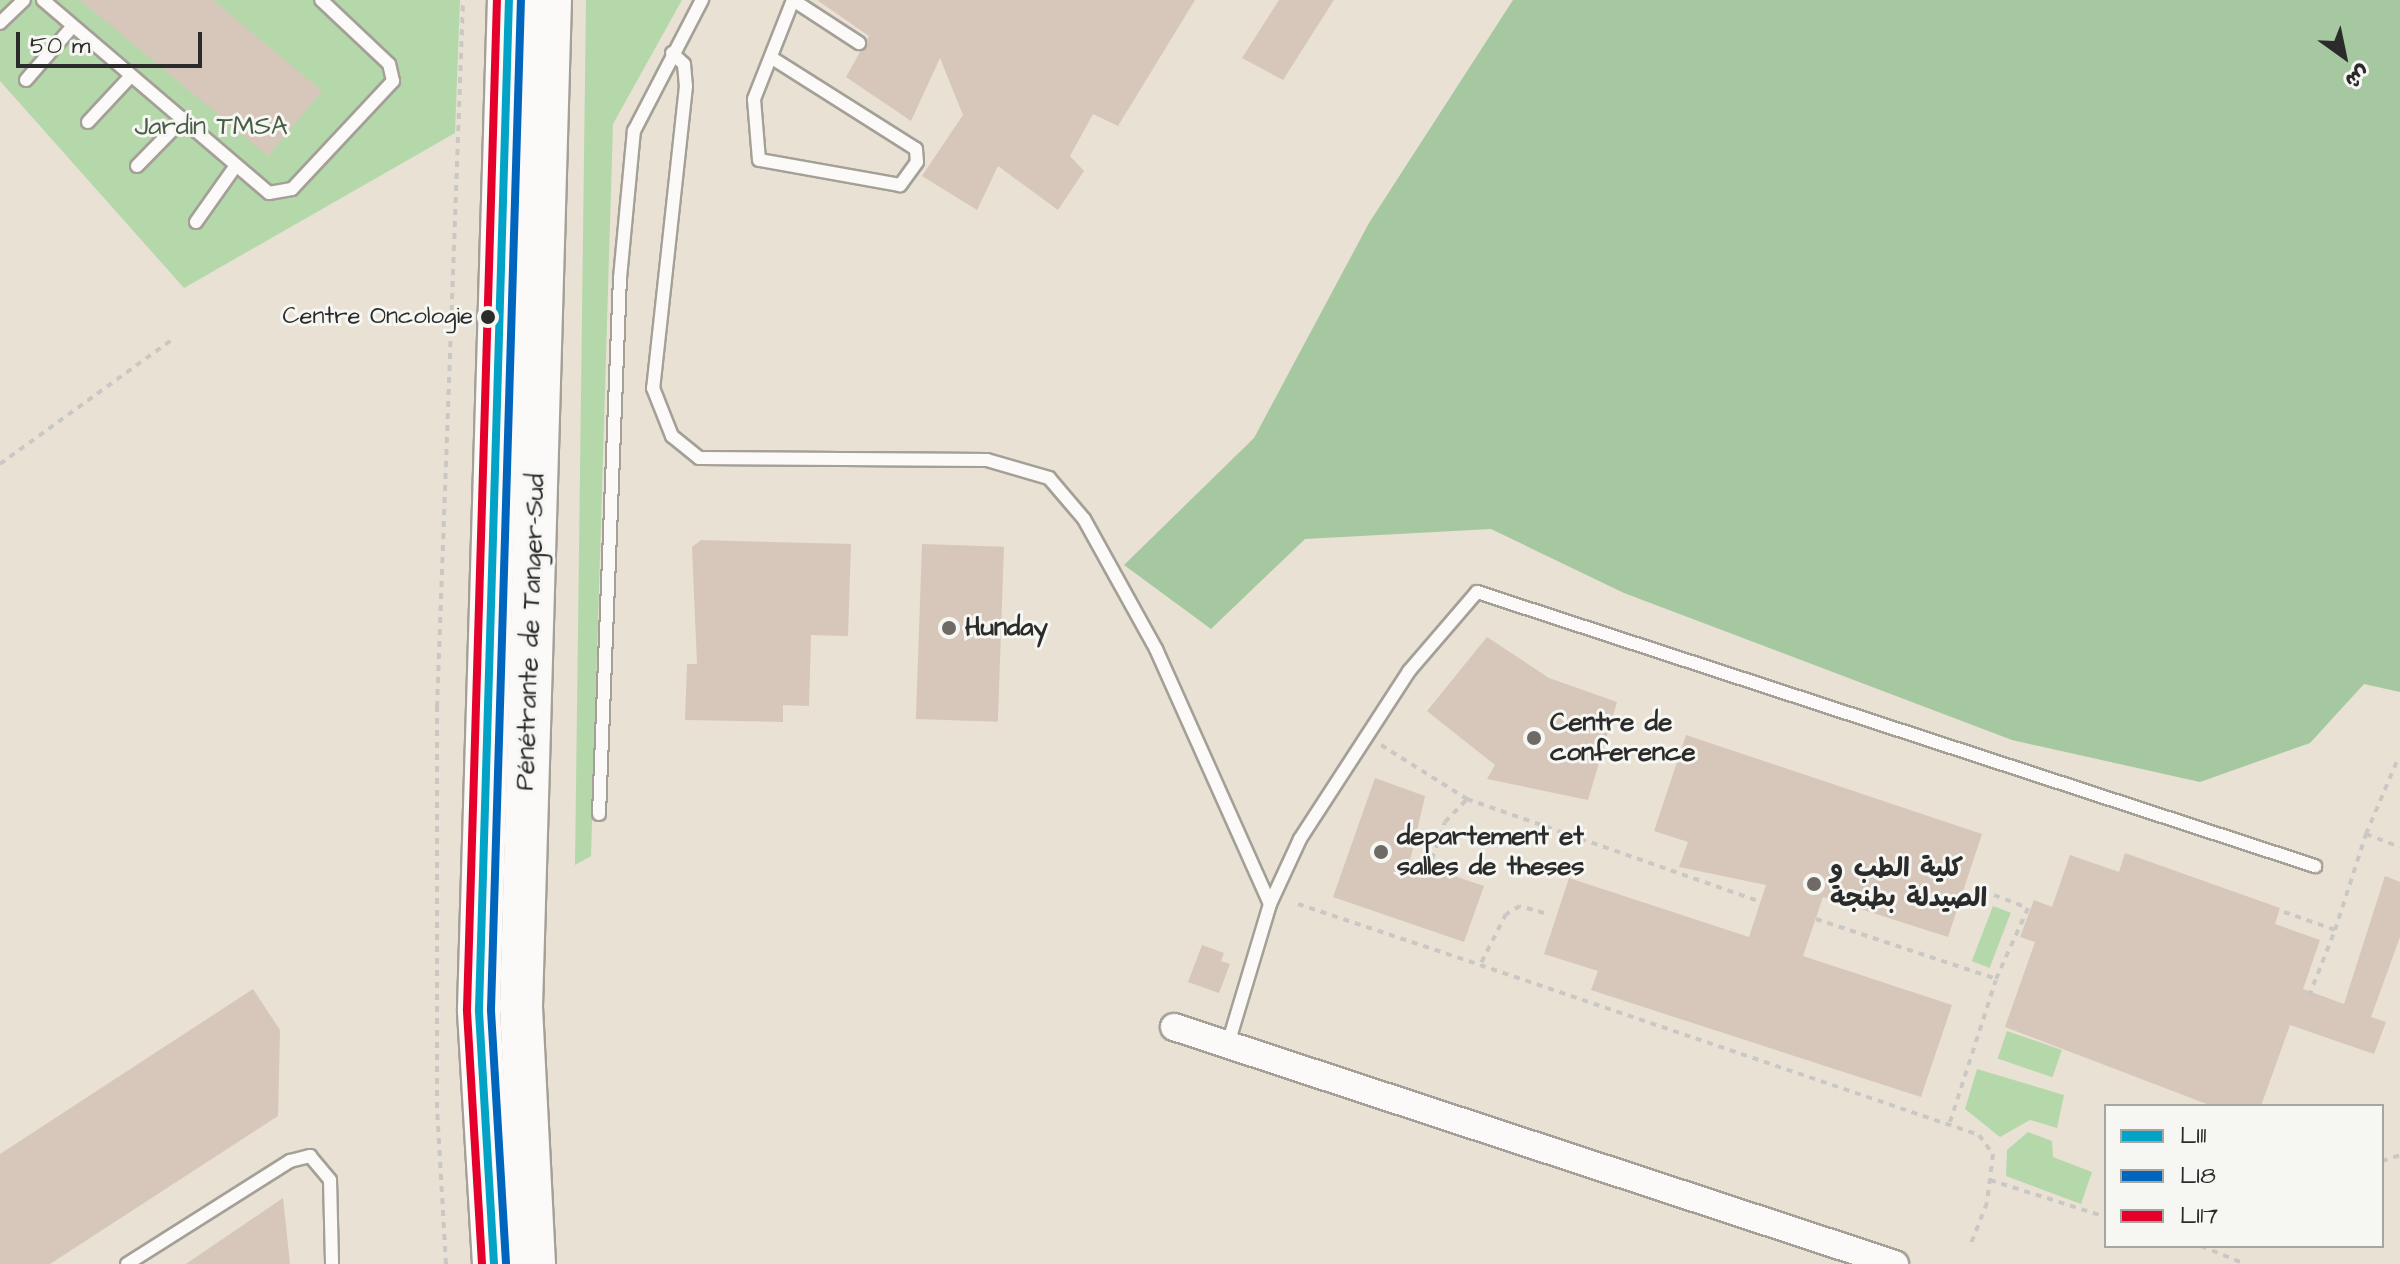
<!DOCTYPE html>
<meta charset="utf-8">
<style>
body{margin:0}
#map{position:relative;width:2400px;height:1264px;overflow:hidden;background:#e9e1d3;font-family:"Architects Daughter","Playpen Sans Arabic",sans-serif}
div>[style]{position:absolute}
.green>*{inset:0;background:#b5d8ab;transform-origin:0 0}
.forest>*{inset:0;background:#a6c8a0}
.building>*{inset:0;background:#d6c7ba;transform-origin:0 0}
.path>*{height:4px;margin-top:-2px;transform-origin:0;background:repeating-linear-gradient(90deg,#cac8c5 0 6px,transparent 0 12px)}
.roads{filter:drop-shadow(2px 0 #a4a098) drop-shadow(-2px 0 #a4a098) drop-shadow(0 2px #a4a098) drop-shadow(0 -2px #a4a098)}
.service>*{height:12px;margin:-6px;padding:0 6px;transform-origin:6px;border-radius:6px;background:#fcfaf8}
.minor>*{height:26px;margin:-13px;padding:0 13px;transform-origin:13px;border-radius:13px;background:#fcfaf8}
.trunk>*{height:42px;margin:-21px;padding:0 21px;transform-origin:21px;border-radius:21px;background:#fcfaf8}
.bus-1>*{height:8px;margin:-4px;padding:0 4px;transform-origin:4px;border-radius:4px;background:#02a3c6}
.bus-2>*{height:8px;margin:-4px;padding:0 4px;transform-origin:4px;border-radius:4px;background:#0065bd}
.bus-3>*{height:8px;margin:-4px;padding:0 4px;transform-origin:4px;border-radius:4px;background:#e4002b}
.dots>*{width:22px;height:22px;translate:-50% -50%;box-sizing:border-box;border:4px solid #f6f6f2;border-radius:50%}
span{translate:-50% -50%;white-space:nowrap;text-align:center;line-height:1.15;-webkit-text-stroke:6px #f6f6f2;paint-order:stroke}
.bus-label{font-size:24px;color:#2b2b2b}
.right{translate:-100% -50%;text-align:right}
.park-label{font-size:26px;color:#485d48}
.poi-label{font-size:26px;color:#2b2b2b;font-weight:700}
.left{translate:0 -50%;text-align:left}
.street-label{font-size:26px;color:#2b2b2b}
.legend{position:absolute;left:2104px;top:1104px;width:280px;height:144px;box-sizing:border-box;background:#f6f6f2;border:2px solid #a5a5a2;margin:0;padding:10px 14px;list-style:none;font-size:24px;color:#2b2b2b}
.legend li{display:flex;align-items:center;gap:16px;height:40px}
.legend b{width:40px;border:2px solid #a5a5a2}
.north{position:absolute;left:2304px;top:16px;width:80px;height:80px;-webkit-text-stroke:6px #f6f6f2;paint-order:stroke;rotate:147deg;font-size:22px;font-weight:700;line-height:32px;text-align:center;color:#2b2b2b}
.north::after{content:'';display:block;margin:auto;width:28px;height:36px;background:#2b2b2b;clip-path:polygon(50% 0,100% 100%,50% 72%,0 100%)}
.scale{position:absolute;left:16px;top:32px;width:186px;height:36px;box-sizing:border-box;border:4px solid #2b2b2b;border-top:0;padding-left:10px;font-size:24px;line-height:28px;white-space:nowrap;color:#2b2b2b;-webkit-text-stroke:6px #f6f6f2;paint-order:stroke}
</style>
<div id="map">
<div class="green">
<div style="clip-path:polygon(0 0,460px 0,455px 133px,184px 288px,0 81px)"></div>
<div style="clip-path:polygon(586px 0,682px 0,613px 124px,591px 856px,575px 865px)"></div>
<div style="left:1993px;top:906px;width:19px;height:59px;rotate:21deg"></div>
<div style="left:2007px;top:1031px;width:58px;height:29px;rotate:19deg"></div>
<div style="clip-path:polygon(1977px 1069px,2064px 1095px,2057px 1128px,2030px 1120px,2000px 1137px,1965px 1109px)"></div>
<div style="clip-path:polygon(2028px 1132px,2052px 1141px,2053px 1157px,2092px 1172px,2081px 1204px,2006px 1176px,2007px 1150px)"></div>
</div>
<div class="forest">
<div style="clip-path:polygon(1513px 0,2400px 0,2400px 692px,2364px 684px,2310px 743px,2200px 782px,2012px 740px,1624px 593px,1491px 529px,1305px 539px,1211px 629px,1124px 565px,1254px 438px,1369px 223px)"></div>
</div>
<div class="building">
<div style="clip-path:polygon(80px 0,213px 0,322px 91px,268px 156px)"></div>
<div style="clip-path:polygon(817px 0,1195px 0,1118px 126px,1093px 114px,1070px 156px,1084px 171px,1058px 210px,998px 166px,977px 210px,922px 176px,963px 115px,940px 58px,911px 121px,846px 77px,869px 36px)"></div>
<div style="clip-path:polygon(1279px 0,1334px 0,1283px 80px,1242px 58px)"></div>
<div style="clip-path:polygon(701px 540px,851px 544px,848px 636px,811px 635px,809px 706px,783px 705px,783px 722px,685px 720px,687px 664px,697px 664px,692px 547px)"></div>
<div style="left:922px;top:544px;width:82px;height:175px;rotate:2deg"></div>
<div style="clip-path:polygon(1487px 637px,1549px 678px,1617px 702px,1588px 800px,1487px 779px,1495px 765px,1427px 711px)"></div>
<div style="clip-path:polygon(1686px 735px,1982px 834px,1948px 937px,1823px 897px,1803px 956px,1952px 1005px,1921px 1097px,1591px 990px,1598px 971px,1544px 954px,1569px 878px,1749px 937px,1766px 885px,1679px 867px,1688px 842px,1654px 831px)"></div>
<div style="clip-path:polygon(1375px 778px,1425px 796px,1410px 861px,1484px 886px,1464px 942px,1333px 897px)"></div>
<div style="clip-path:polygon(2125px 853px,2280px 908px,2275px 924px,2320px 940px,2303px 989px,2344px 1004px,2385px 876px,2400px 882px,2400px 937px,2371px 1017px,2386px 1022px,2374px 1054px,2290px 1025px,2261px 1106px,2212px 1106px,2005px 1027px,2035px 942px,2020px 937px,2034px 900px,2052px 907px,2070px 855px,2119px 872px)"></div>
<div style="clip-path:polygon(1202px 945px,1224px 953px,1221px 961px,1230px 964px,1219px 993px,1188px 982px)"></div>
<div style="clip-path:polygon(253px 989px,280px 1030px,278px 1116px,50px 1264px,0 1264px,0 1154px)"></div>
<div style="clip-path:polygon(283px 1198px,290px 1264px,186px 1264px)"></div>
</div>
<div class="path">
<div style="left:0;top:464px;width:211px;rotate:-35.9deg"></div>
<div style="left:1381px;top:745px;width:102px;rotate:32.1deg"></div>
<div style="left:2366px;top:834px;width:79px;rotate:-67deg"></div>
<div style="left:1432px;top:859px;width:39px;rotate:-71deg"></div>
<div style="left:1445px;top:822px;width:32px;rotate:-46deg"></div>
<div style="left:1467px;top:799px;width:312px;rotate:19.3deg"></div>
<div style="left:1994px;top:895px;width:31px;rotate:21deg"></div>
<div style="left:1298px;top:904px;width:192px;rotate:18.5deg"></div>
<div style="left:2284px;top:912px;width:54px;rotate:19.4deg"></div>
<div style="left:2335px;top:930px;width:101px;rotate:-72.1deg"></div>
<div style="left:2366px;top:834px;width:36px;rotate:21deg"></div>
<div style="left:1544px;top:913px;width:25px;rotate:-164deg"></div>
<div style="left:1520px;top:906px;width:16px;rotate:150deg"></div>
<div style="left:1506px;top:914px;width:57px;rotate:117deg"></div>
<div style="left:1480px;top:965px;width:527px;rotate:18.81deg"></div>
<div style="left:1979px;top:1135px;width:24px;rotate:54deg"></div>
<div style="left:1993px;top:1154px;width:49px;rotate:97deg"></div>
<div style="left:1987px;top:1203px;width:46px;rotate:111.6deg"></div>
<div style="left:1816px;top:919px;width:190px;rotate:18.4deg"></div>
<div style="left:1996px;top:979px;width:78px;rotate:-65.7deg"></div>
<div style="left:2309px;top:996px;width:71px;rotate:-68.5deg"></div>
<div style="left:1950px;top:1122px;width:149px;rotate:-72.1deg"></div>
<div style="left:2382px;top:1161px;width:19px;rotate:-18deg"></div>
<div style="left:1990px;top:1180px;width:122px;rotate:17.7deg"></div>
<div style="left:2201px;top:1246px;width:48px;rotate:22.2deg"></div>
<div style="left:446px;top:1264px;width:156px;rotate:-93.3deg"></div>
<div style="left:437px;top:1108px;width:401px;rotate:-90deg"></div>
<div style="left:437px;top:707px;width:707px;rotate:-87.89deg"></div>
</div>
<div class="roads">
<div class="service">
<div style="left:43px;top:0;width:297px;rotate:40.5deg"></div>
<div style="left:269px;top:193px;width:23px;rotate:-10deg"></div>
<div style="left:292px;top:189px;width:148px;rotate:-46.9deg"></div>
<div style="left:393px;top:81px;width:17px;rotate:-103deg"></div>
<div style="left:389px;top:64px;width:93px;rotate:-136.7deg"></div>
<div style="left:793px;top:0;width:79px;rotate:33.1deg"></div>
<div style="left:0;top:23px;width:33px;rotate:-44deg"></div>
<div style="left:672px;top:53px;width:16px;rotate:43deg"></div>
<div style="left:684px;top:64px;width:22px;rotate:85deg"></div>
<div style="left:686px;top:86px;width:304px;rotate:96.2deg"></div>
<div style="left:653px;top:388px;width:52px;rotate:68.4deg"></div>
<div style="left:672px;top:436px;width:35px;rotate:39deg"></div>
<div style="left:699px;top:458px;width:288px;rotate:0.4deg"></div>
<div style="left:987px;top:460px;width:65px;rotate:16.2deg"></div>
<div style="left:1049px;top:478px;width:54px;rotate:49.5deg"></div>
<div style="left:1084px;top:519px;width:149px;rotate:61deg"></div>
<div style="left:1156px;top:649px;width:279px;rotate:65.9deg"></div>
<div style="left:772px;top:58px;width:170px;rotate:32.3deg"></div>
<div style="left:916px;top:149px;width:13px;rotate:86deg"></div>
<div style="left:917px;top:162px;width:29px;rotate:126deg"></div>
<div style="left:900px;top:185px;width:143px;rotate:-169.9deg"></div>
<div style="left:759px;top:160px;width:61px;rotate:-94.7deg"></div>
<div style="left:754px;top:99px;width:106px;rotate:-68.5deg"></div>
<div style="left:26px;top:80px;width:70px;rotate:-49deg"></div>
<div style="left:88px;top:122px;width:62px;rotate:-47deg"></div>
<div style="left:137px;top:166px;width:63px;rotate:-45.6deg"></div>
<div style="left:196px;top:222px;width:67px;rotate:-54.7deg"></div>
<div style="left:599px;top:814px;width:536px;rotate:-87.76deg"></div>
<div style="left:620px;top:278px;width:148px;rotate:-84.6deg"></div>
<div style="left:634px;top:131px;width:148px;rotate:-62.6deg"></div>
<div style="left:1228px;top:1044px;width:146px;rotate:-73.3deg"></div>
<div style="left:1270px;top:904px;width:72px;rotate:-65.2deg"></div>
<div style="left:1300px;top:839px;width:200px;rotate:-57deg"></div>
<div style="left:1409px;top:671px;width:104px;rotate:-49.3deg"></div>
<div style="left:1477px;top:592px;width:882px;rotate:18.11deg"></div>
<div style="left:127px;top:1264px;width:193px;rotate:-32.3deg"></div>
<div style="left:290px;top:1161px;width:21px;rotate:-14deg"></div>
<div style="left:310px;top:1156px;width:31px;rotate:50deg"></div>
<div style="left:330px;top:1180px;width:84px;rotate:88.6deg"></div>
</div>
<div class="minor">
<div style="left:1174px;top:1027px;width:759px;rotate:18.2deg"></div>
</div>
<div class="trunk">
<div style="left:494px;top:1264px;width:255px;rotate:-93.4deg"></div>
<div style="left:479px;top:1009px;width:1009px;rotate:-88.3deg"></div>
<div style="left:534px;top:1264px;width:258px;rotate:-92.9deg"></div>
<div style="left:521px;top:1006px;width:1006px;rotate:-88.35deg"></div>
</div>
</div>
<div class="bus-1">
<div style="left:494px;top:1264px;width:255px;rotate:-93.4deg"></div>
<div style="left:479px;top:1009px;width:1009px;rotate:-88.3deg"></div>
</div>
<div class="bus-2">
<div style="left:506px;top:1263px;width:254px;rotate:-93.4deg"></div>
<div style="left:491px;top:1009px;width:1009px;rotate:-88.3deg"></div>
</div>
<div class="bus-3">
<div style="left:482px;top:1264px;width:255px;rotate:-93.4deg"></div>
<div style="left:467px;top:1009px;width:1009px;rotate:-88.3deg"></div>
</div>
<div class="dots">
<div style="left:488px;top:317px;background:#2b2b2b"></div>
<div style="left:949px;top:628px;background:#6e6b66"></div>
<div style="left:1534px;top:738px;background:#6e6b66"></div>
<div style="left:1381px;top:852px;background:#6e6b66"></div>
<div style="left:1814px;top:884px;background:#6e6b66"></div>
</div>
<div class="bus-label">
<span class="right" style="left:473px;top:317px">Centre Oncologie</span>
</div>
<div class="park-label">
<span style="left:211px;top:127px">Jardin TMSA</span>
</div>
<div class="poi-label">
<span class="left" style="left:965px;top:628px">Hunday</span>
<span class="left" style="left:1550px;top:738px">Centre de<br>conference</span>
<span class="left" style="left:1397px;top:852px">departement et<br>salles de theses</span>
<span class="left" style="left:1830px;top:884px">كلية الطب و<br>الصيدلة بطنجة</span>
</div>
<div class="street-label">
<span style="left:531px;top:632px;rotate:-88deg">Pénétrante de Tanger-Sud</span>
</div>
<ul class="legend">
<li><b style="height:10px;background:#02a3c6"></b>LI11</li>
<li><b style="height:10px;background:#0065bd"></b>LI8</li>
<li><b style="height:10px;background:#e4002b"></b>LI17</li>
</ul>
<div class="north">ش</div>
<div class="scale">50 m</div>
</div>
